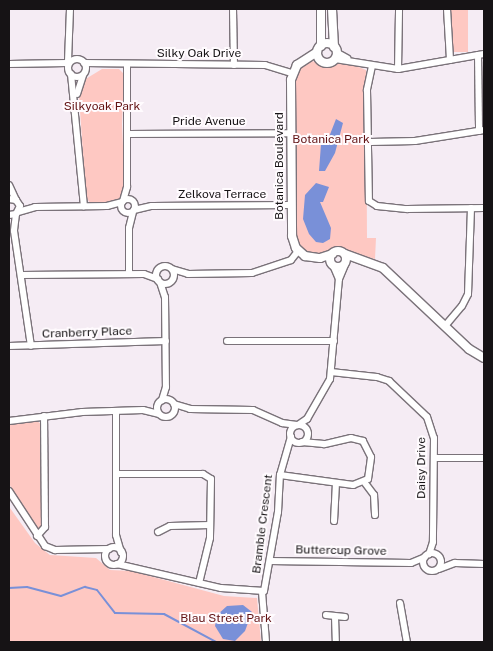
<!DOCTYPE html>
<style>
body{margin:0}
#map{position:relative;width:493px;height:651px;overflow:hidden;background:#f5ecf4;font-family:"Public Sans",sans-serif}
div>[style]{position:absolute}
.green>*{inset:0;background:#fec8c2;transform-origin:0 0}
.water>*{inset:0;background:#7990d8}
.stream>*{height:2px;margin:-1px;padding:0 1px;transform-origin:1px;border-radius:1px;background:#7990d8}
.roads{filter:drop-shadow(1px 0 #7a7279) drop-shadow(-1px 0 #7a7279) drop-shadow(0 1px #7a7279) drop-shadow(0 -1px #7a7279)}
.minor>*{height:6px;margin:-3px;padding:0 3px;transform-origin:3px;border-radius:3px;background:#fff}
.minor>.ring{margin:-3px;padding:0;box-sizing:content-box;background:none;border:6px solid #fff;border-radius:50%}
.tertiary>*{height:8px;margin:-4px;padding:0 4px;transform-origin:4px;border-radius:4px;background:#fff}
.tertiary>.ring{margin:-4px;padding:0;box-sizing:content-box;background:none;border:8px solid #fff;border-radius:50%}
span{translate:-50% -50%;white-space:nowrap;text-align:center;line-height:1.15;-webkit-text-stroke:4px #fffbfe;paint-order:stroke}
.street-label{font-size:12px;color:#161315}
.park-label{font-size:12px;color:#621213}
.frame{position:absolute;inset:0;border:10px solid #161315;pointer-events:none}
</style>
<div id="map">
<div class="green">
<div style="left:451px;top:9px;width:17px;height:43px"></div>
<div style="clip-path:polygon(311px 61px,327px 64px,343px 61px,366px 70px,367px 238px,376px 238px,375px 259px,341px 249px,321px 255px,308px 254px,300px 248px,295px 233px,294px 81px,297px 71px)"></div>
<div style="clip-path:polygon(102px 69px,119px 69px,124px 74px,122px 124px,125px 190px,121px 198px,113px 203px,90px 203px,86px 197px,79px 96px,84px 80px)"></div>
<div style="clip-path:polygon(37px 421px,41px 424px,42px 528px,39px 530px,9px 484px,9px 424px)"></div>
<div style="clip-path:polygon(10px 508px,35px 543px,50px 555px,96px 558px,110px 570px,131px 571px,224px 596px,257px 598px,261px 642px,9px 642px)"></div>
</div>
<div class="water">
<div style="clip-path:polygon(336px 119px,343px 123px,335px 153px,325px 171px,319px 171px,321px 144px,329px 137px)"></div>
<div style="clip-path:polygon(316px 183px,329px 187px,323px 202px,320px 202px,331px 228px,330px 239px,323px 243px,316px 242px,309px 234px,303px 219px,305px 195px)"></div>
<div style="clip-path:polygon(243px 605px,252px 612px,245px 631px,235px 641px,223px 639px,215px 626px,217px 615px,227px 606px)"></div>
</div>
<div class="stream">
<div style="left:9px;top:588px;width:18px;rotate:-3deg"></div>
<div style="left:27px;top:587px;width:35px;rotate:15deg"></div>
<div style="left:61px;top:596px;width:26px;rotate:-21deg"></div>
<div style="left:85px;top:587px;width:12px;rotate:14deg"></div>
<div style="left:97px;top:590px;width:29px;rotate:52deg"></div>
<div style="left:115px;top:613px;width:49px;rotate:1.2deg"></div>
<div style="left:164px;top:614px;width:59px;rotate:28.3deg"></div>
</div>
<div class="roads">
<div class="minor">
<div style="left:233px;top:9px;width:56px;rotate:89deg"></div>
<div style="left:447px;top:9px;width:51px;rotate:86.6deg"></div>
<div style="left:336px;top:52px;width:13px;rotate:29deg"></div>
<div style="left:478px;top:55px;width:76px;rotate:89.2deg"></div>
<div class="ring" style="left:68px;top:59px;width:12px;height:12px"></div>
<div style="left:335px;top:59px;width:64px;rotate:9deg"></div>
<div style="left:398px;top:69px;width:87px;rotate:-9.9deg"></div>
<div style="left:68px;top:61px;width:52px;rotate:-87.8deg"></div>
<div style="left:84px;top:63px;width:181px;rotate:0.6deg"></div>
<div style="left:265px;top:65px;width:28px;rotate:17deg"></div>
<div style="left:9px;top:64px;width:58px;rotate:-1deg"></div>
<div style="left:372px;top:66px;width:25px;rotate:102deg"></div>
<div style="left:367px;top:90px;width:111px;rotate:89deg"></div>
<div style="left:369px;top:201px;width:9px;rotate:32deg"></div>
<div style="left:377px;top:206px;width:30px;rotate:6deg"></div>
<div style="left:407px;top:209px;width:77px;rotate:-0.7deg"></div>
<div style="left:398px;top:69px;width:60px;rotate:-89deg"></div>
<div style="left:71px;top:74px;width:133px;rotate:84.4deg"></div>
<div style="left:77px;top:94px;width:19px;rotate:-72deg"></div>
<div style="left:127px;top:134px;width:164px;rotate:-0.3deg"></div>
<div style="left:370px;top:142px;width:45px;rotate:-1.3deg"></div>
<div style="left:415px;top:141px;width:70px;rotate:-9.1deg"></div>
<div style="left:9px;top:185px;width:17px;rotate:65deg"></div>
<div class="ring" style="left:121px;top:199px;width:8px;height:8px"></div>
<div style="left:9px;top:199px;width:7px;rotate:8deg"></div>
<div style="left:16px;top:200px;width:7px;rotate:56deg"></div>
<div style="left:20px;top:206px;width:9px;rotate:117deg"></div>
<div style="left:16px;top:214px;width:7px;rotate:172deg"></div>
<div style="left:123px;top:201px;width:15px;rotate:-74deg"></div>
<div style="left:127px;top:187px;width:121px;rotate:-90deg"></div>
<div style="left:134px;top:210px;width:18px;rotate:-13deg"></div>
<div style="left:152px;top:206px;width:139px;rotate:-0.4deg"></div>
<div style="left:18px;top:212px;width:18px;rotate:-16deg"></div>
<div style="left:35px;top:207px;width:72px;rotate:-0.8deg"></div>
<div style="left:107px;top:206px;width:16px;rotate:-15deg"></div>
<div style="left:16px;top:214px;width:17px;rotate:97deg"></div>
<div style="left:14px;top:231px;width:116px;rotate:81.6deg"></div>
<div style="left:333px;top:265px;width:15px;rotate:67deg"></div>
<div class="ring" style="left:156px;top:266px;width:12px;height:12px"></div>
<div style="left:172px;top:269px;width:17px;rotate:17deg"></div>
<div style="left:188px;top:274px;width:64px;rotate:-0.9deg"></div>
<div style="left:252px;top:273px;width:41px;rotate:-18.4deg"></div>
<div style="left:291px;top:260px;width:11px;rotate:-52deg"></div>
<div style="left:129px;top:274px;width:46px;rotate:-90deg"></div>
<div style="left:129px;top:228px;width:16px;rotate:-76deg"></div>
<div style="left:21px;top:275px;width:123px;rotate:-0.5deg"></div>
<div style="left:144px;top:274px;width:15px;rotate:20deg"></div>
<div style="left:160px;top:282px;width:16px;rotate:72deg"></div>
<div style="left:165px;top:297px;width:90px;rotate:89.4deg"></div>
<div style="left:166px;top:387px;width:14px;rotate:107deg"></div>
<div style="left:445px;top:326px;width:26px;rotate:-50deg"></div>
<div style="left:462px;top:306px;width:13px;rotate:-63deg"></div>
<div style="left:468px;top:294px;width:86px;rotate:-88deg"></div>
<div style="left:227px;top:341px;width:107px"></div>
<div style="left:9px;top:346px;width:157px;rotate:-1.8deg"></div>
<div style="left:331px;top:372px;width:46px;rotate:6.2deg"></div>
<div style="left:377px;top:377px;width:13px;rotate:18deg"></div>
<div style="left:389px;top:381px;width:52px;rotate:43.5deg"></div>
<div style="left:427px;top:417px;width:22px;rotate:72deg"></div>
<div style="left:434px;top:438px;width:104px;rotate:90.6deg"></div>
<div style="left:433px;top:542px;width:13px;rotate:108deg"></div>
<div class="ring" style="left:157px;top:399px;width:12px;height:12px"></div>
<div style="left:174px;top:404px;width:17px;rotate:17deg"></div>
<div style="left:190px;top:409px;width:63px;rotate:0.9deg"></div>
<div style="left:253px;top:410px;width:32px;rotate:24deg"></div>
<div style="left:282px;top:423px;width:15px;rotate:8deg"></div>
<div style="left:116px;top:411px;width:124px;rotate:90deg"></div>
<div style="left:116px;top:535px;width:18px;rotate:74deg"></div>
<div style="left:9px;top:421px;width:74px;rotate:-7deg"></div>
<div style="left:82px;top:412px;width:61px;rotate:-1.9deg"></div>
<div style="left:143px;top:410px;width:16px;rotate:14deg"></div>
<div style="left:298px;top:425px;width:11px;rotate:-34deg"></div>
<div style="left:307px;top:419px;width:46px;rotate:-60.1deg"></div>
<div style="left:330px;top:379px;width:100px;rotate:-84.9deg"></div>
<div style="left:339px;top:279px;width:15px;rotate:-67deg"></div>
<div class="ring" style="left:290px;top:425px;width:12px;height:12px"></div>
<div style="left:434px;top:458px;width:50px"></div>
<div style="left:116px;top:474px;width:87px"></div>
<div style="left:203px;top:474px;width:9px;rotate:32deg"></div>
<div style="left:211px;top:479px;width:59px;rotate:91deg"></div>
<div style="left:210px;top:538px;width:46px;rotate:103.7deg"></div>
<div style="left:280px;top:475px;width:74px;rotate:7.8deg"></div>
<div style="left:353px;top:485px;width:16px;rotate:-22deg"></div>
<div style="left:368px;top:479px;width:22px;rotate:-82deg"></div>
<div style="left:371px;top:457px;width:18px;rotate:-117deg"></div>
<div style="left:363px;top:441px;width:12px;rotate:-166deg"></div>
<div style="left:351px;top:438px;width:28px;rotate:167deg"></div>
<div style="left:324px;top:444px;width:22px;rotate:-175deg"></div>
<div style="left:365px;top:483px;width:15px;rotate:53deg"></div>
<div style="left:374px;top:495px;width:20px;rotate:87deg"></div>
<div style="left:9px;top:491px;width:66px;rotate:56.8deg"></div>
<div style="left:45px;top:546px;width:11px;rotate:22deg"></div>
<div style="left:55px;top:550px;width:54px;rotate:-1.1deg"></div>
<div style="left:334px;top:521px;width:37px;rotate:-87deg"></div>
<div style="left:158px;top:532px;width:13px;rotate:-27deg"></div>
<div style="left:170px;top:526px;width:40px;rotate:-1.4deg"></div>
<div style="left:37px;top:536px;width:12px;rotate:-48deg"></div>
<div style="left:45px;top:527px;width:111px;rotate:-90.5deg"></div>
<div class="ring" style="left:105px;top:547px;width:12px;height:12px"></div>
<div class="ring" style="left:423px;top:553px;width:12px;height:12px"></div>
<div style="left:270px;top:561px;width:141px;rotate:0.8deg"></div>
<div style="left:411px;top:563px;width:15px;rotate:-23deg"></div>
<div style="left:117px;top:564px;width:107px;rotate:13deg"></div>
<div style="left:221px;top:588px;width:43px;rotate:4deg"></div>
<div style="left:264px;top:591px;width:80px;rotate:-80deg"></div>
<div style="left:278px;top:512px;width:37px;rotate:-87deg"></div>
<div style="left:280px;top:475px;width:40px;rotate:-74deg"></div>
<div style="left:439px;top:569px;width:17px;rotate:-21deg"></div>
<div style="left:455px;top:563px;width:29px;rotate:2deg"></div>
<div style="left:262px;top:592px;width:50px;rotate:85.4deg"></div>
<div style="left:400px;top:603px;width:40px;rotate:80deg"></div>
<div style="left:326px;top:615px;width:19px;rotate:6deg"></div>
<div style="left:335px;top:617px;width:25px;rotate:88deg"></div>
</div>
<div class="tertiary">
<div style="left:332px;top:9px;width:38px;rotate:87deg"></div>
<div class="ring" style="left:317px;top:43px;width:12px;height:12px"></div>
<div style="left:321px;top:46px;width:37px;rotate:-90deg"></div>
<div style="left:317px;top:52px;width:24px;rotate:147deg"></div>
<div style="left:297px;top:65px;width:16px;rotate:112deg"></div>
<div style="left:291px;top:80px;width:156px;rotate:89.6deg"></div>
<div style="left:292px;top:236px;width:13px;rotate:72deg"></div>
<div style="left:296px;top:248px;width:12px;rotate:42deg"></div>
<div style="left:305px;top:256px;width:15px;rotate:8deg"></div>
<div style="left:320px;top:258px;width:13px;rotate:-18deg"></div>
<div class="ring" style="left:330px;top:251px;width:8px;height:8px"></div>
<div style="left:345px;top:254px;width:40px;rotate:20.2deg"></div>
<div style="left:383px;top:268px;width:118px;rotate:43.3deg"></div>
<div style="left:469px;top:349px;width:17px;rotate:31deg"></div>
</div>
</div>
<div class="street-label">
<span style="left:199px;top:54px">Silky Oak Drive</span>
<span style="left:209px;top:122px">Pride Avenue</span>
<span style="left:280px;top:166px;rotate:-90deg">Botanica Boulevard</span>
<span style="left:222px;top:195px">Zelkova Terrace</span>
<span style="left:87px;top:333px;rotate:-2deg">Cranberry Place</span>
<span style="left:422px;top:468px;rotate:-90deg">Daisy Drive</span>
<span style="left:263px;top:524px;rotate:-83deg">Bramble Crescent</span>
<span style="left:341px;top:551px;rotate:1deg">Buttercup Grove</span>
</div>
<div class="park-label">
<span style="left:102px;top:107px">Silkyoak Park</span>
<span style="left:331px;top:140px">Botanica Park</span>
<span style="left:226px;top:619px">Blau Street Park</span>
</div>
<div class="frame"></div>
</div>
